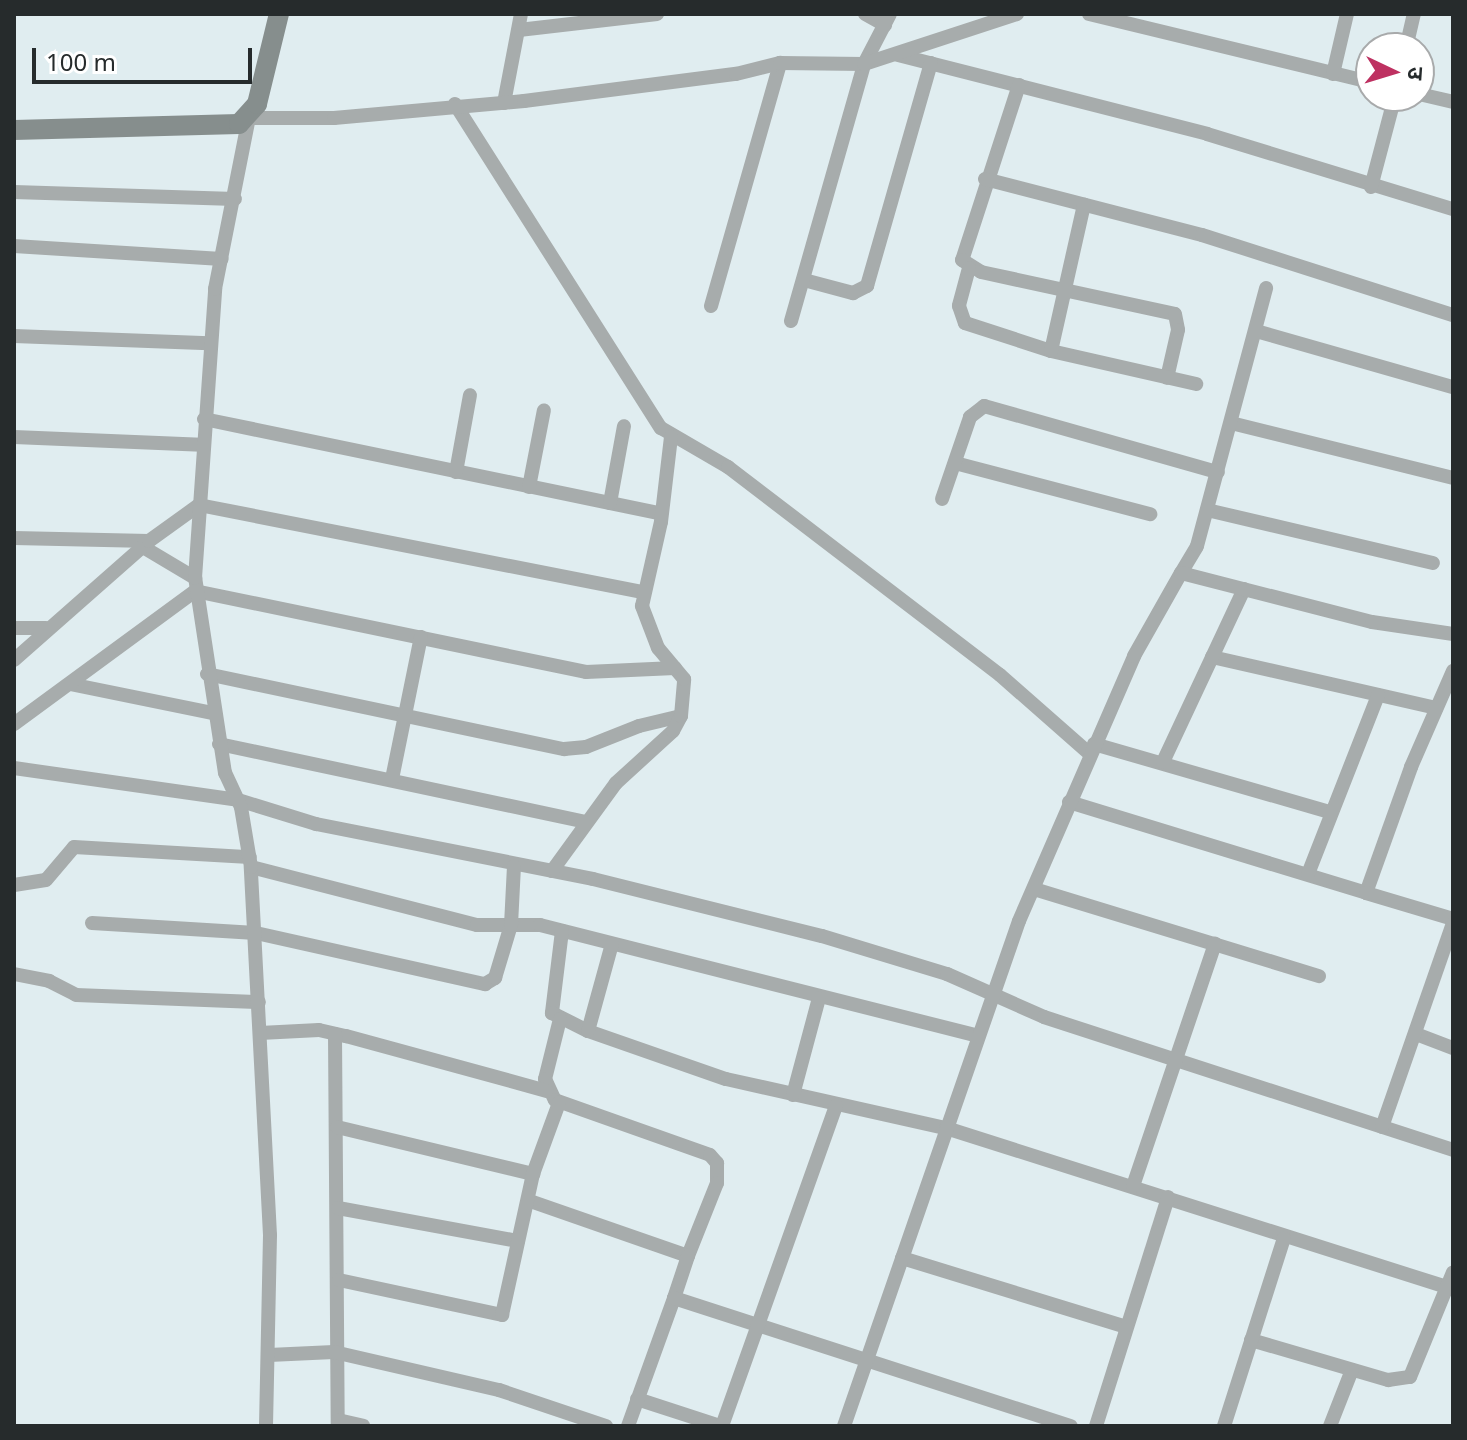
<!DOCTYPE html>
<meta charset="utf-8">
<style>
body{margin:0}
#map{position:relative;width:1467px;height:1440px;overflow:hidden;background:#e0edf0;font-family:"Noto Sans","Noto Sans Devanagari",sans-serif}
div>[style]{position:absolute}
.street>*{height:14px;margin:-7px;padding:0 7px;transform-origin:7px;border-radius:7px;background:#a7acac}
.secondary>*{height:20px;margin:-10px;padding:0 10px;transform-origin:10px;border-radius:10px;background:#868e8d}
span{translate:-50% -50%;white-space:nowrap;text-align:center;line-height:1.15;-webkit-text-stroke:8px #fff;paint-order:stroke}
.frame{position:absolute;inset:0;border:16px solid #262b2c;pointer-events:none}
.north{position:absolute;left:1355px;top:32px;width:80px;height:80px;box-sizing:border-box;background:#fff;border:2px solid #a8aaab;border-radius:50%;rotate:94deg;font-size:22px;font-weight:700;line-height:32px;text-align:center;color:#262b2c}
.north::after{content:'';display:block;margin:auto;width:28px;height:36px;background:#be3161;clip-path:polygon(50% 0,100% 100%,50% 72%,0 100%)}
.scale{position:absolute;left:32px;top:48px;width:220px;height:36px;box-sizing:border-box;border:4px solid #262b2c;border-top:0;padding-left:10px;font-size:24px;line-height:28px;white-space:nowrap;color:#262b2c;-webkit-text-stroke:6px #fff;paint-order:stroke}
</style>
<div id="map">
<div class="street">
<div style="left:865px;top:14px;width:23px;rotate:29deg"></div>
<div style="left:1089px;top:14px;width:290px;rotate:13.6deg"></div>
<div style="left:519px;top:30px;width:139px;rotate:-6.6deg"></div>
<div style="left:1406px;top:48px;width:35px;rotate:-77deg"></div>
<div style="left:898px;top:55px;width:319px;rotate:14.3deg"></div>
<div style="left:1207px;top:134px;width:257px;rotate:17deg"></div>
<div style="left:1333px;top:74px;width:62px;rotate:-76.9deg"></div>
<div style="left:1019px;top:85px;width:184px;rotate:108deg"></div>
<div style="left:962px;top:260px;width:22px;rotate:32deg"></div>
<div style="left:981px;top:272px;width:198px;rotate:12.2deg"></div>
<div style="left:1175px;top:314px;width:16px;rotate:79deg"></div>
<div style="left:1178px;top:330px;width:49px;rotate:102.9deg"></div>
<div style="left:1419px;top:94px;width:35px;rotate:13deg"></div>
<div style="left:504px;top:103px;width:91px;rotate:-79.2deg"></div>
<div style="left:455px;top:104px;width:384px;rotate:57.6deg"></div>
<div style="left:661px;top:428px;width:78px;rotate:30.2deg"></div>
<div style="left:728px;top:467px;width:342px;rotate:37.4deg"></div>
<div style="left:1000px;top:675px;width:120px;rotate:41.3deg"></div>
<div style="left:985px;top:179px;width:224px;rotate:14.5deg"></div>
<div style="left:1202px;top:235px;width:263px;rotate:17.7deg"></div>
<div style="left:1371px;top:187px;width:94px;rotate:-75.2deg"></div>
<div style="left:14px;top:192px;width:221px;rotate:1.8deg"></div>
<div style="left:14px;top:246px;width:208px;rotate:3.6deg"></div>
<div style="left:969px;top:268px;width:39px;rotate:105deg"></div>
<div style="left:959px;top:306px;width:18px;rotate:71deg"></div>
<div style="left:965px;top:323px;width:90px;rotate:18deg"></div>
<div style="left:1051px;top:351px;width:149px;rotate:12.8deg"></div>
<div style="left:804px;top:280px;width:51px;rotate:14.9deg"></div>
<div style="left:853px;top:293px;width:16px;rotate:-27deg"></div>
<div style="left:867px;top:286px;width:232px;rotate:-74deg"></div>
<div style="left:711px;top:306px;width:253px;rotate:-74.1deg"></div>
<div style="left:791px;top:321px;width:267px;rotate:-74.1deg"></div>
<div style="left:864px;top:64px;width:56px;rotate:-62.5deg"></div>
<div style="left:1256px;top:331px;width:205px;rotate:15.9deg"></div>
<div style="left:14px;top:336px;width:195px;rotate:2.1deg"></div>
<div style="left:1051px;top:351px;width:150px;rotate:-77.3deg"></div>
<div style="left:204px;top:419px;width:467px;rotate:11.7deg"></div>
<div style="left:1231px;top:423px;width:229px;rotate:13.9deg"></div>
<div style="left:14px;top:437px;width:187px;rotate:2.4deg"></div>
<div style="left:955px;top:463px;width:202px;rotate:14.7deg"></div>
<div style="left:456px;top:472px;width:78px;rotate:-79.7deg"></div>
<div style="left:529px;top:487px;width:78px;rotate:-79deg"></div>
<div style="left:942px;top:499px;width:87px;rotate:-71.1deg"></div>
<div style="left:970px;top:417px;width:18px;rotate:-38deg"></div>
<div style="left:984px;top:406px;width:243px;rotate:15.8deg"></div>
<div style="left:610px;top:503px;width:78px;rotate:-79.7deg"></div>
<div style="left:1207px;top:510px;width:232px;rotate:13.2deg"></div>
<div style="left:14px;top:538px;width:135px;rotate:1.3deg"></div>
<div style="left:143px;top:547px;width:61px;rotate:30.8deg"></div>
<div style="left:1181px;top:573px;width:31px;rotate:-59deg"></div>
<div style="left:1197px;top:546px;width:267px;rotate:-75deg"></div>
<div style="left:14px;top:628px;width:32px"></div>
<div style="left:1212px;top:657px;width:230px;rotate:12.8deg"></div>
<div style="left:14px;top:660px;width:180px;rotate:-41.4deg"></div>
<div style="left:149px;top:541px;width:62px;rotate:-35.8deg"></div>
<div style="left:199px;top:505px;width:451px;rotate:11.1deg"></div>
<div style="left:207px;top:674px;width:365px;rotate:11.9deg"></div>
<div style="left:564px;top:749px;width:22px;rotate:-5deg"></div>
<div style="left:586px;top:747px;width:57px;rotate:-21.6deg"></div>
<div style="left:639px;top:726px;width:43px;rotate:-13.4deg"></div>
<div style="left:70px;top:684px;width:146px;rotate:11.5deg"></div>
<div style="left:14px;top:724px;width:225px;rotate:-36.3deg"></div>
<div style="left:195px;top:591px;width:399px;rotate:11.7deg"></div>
<div style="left:586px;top:672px;width:89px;rotate:-2.6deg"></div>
<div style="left:219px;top:744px;width:374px;rotate:12deg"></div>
<div style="left:1094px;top:744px;width:246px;rotate:16.1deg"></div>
<div style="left:1163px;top:762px;width:191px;rotate:-64.9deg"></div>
<div style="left:14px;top:768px;width:226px;rotate:8.1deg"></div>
<div style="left:238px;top:800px;width:82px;rotate:17.1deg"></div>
<div style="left:316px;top:824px;width:282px;rotate:11.2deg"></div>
<div style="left:593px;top:879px;width:236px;rotate:14deg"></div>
<div style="left:822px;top:936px;width:131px;rotate:16.9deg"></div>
<div style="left:947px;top:974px;width:106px;rotate:23.9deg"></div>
<div style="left:1044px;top:1017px;width:430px;rotate:18deg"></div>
<div style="left:392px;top:779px;width:145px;rotate:-78.5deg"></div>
<div style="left:1069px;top:802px;width:311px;rotate:17deg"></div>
<div style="left:1366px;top:893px;width:134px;rotate:-70.3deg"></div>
<div style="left:1411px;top:767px;width:105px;rotate:-66.4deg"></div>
<div style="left:251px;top:867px;width:233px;rotate:14.4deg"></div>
<div style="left:477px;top:925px;width:63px"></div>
<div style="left:540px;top:925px;width:452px;rotate:14.2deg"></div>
<div style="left:552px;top:871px;width:109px;rotate:-54deg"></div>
<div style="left:616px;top:783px;width:77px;rotate:-42.4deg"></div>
<div style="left:673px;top:731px;width:17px;rotate:-62deg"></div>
<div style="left:681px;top:716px;width:37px;rotate:-85deg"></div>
<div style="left:684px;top:679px;width:40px;rotate:-130deg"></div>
<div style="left:658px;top:648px;width:45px;rotate:-110.9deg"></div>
<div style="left:642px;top:606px;width:86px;rotate:-77.3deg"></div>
<div style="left:661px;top:522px;width:86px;rotate:-83.3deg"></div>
<div style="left:1308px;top:874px;width:192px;rotate:-68.6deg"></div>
<div style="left:14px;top:885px;width:32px;rotate:-9deg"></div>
<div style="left:46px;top:880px;width:43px;rotate:-49.7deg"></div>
<div style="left:74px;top:847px;width:176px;rotate:3.3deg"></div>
<div style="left:1034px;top:889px;width:298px;rotate:17deg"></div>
<div style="left:1366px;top:893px;width:91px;rotate:16.6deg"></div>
<div style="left:92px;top:923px;width:164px;rotate:3.5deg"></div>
<div style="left:256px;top:933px;width:235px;rotate:12.6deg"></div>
<div style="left:485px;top:984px;width:12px;rotate:-31deg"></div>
<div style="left:495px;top:978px;width:55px;rotate:-73.2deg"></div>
<div style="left:511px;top:925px;width:59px;rotate:-87.1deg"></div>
<div style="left:562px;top:931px;width:83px;rotate:97deg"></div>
<div style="left:552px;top:1013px;width:40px;rotate:26.6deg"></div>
<div style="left:588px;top:1031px;width:146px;rotate:19.2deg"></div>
<div style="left:726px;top:1079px;width:225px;rotate:12.6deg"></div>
<div style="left:946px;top:1128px;width:532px;rotate:17.62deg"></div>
<div style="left:14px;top:974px;width:36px;rotate:11deg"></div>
<div style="left:49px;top:981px;width:30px;rotate:27deg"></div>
<div style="left:76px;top:995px;width:183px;rotate:2.2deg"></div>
<div style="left:560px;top:1019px;width:62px;rotate:104deg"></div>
<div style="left:545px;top:1079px;width:23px;rotate:65deg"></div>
<div style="left:555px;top:1100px;width:164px;rotate:19.5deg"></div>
<div style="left:710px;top:1155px;width:11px;rotate:49deg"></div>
<div style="left:717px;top:1163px;width:20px;rotate:90deg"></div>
<div style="left:717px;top:1183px;width:79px;rotate:111.7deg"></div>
<div style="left:588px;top:1031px;width:90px;rotate:-74.6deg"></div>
<div style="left:260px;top:1033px;width:59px;rotate:-2.9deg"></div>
<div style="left:319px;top:1030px;width:28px;rotate:13deg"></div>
<div style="left:346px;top:1036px;width:208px;rotate:15.3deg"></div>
<div style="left:335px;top:1034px;width:392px;rotate:89.6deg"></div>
<div style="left:1416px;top:1034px;width:40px;rotate:21deg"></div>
<div style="left:793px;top:1095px;width:100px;rotate:-75deg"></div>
<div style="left:337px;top:1127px;width:202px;rotate:13.5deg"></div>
<div style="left:1382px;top:1127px;width:216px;rotate:-70.8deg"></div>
<div style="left:1133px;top:1186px;width:256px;rotate:-71.3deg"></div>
<div style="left:530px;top:1201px;width:167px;rotate:19.2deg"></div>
<div style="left:688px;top:1256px;width:44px;rotate:108.4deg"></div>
<div style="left:338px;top:1208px;width:183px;rotate:10.4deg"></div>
<div style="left:902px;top:1258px;width:234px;rotate:17.1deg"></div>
<div style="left:339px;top:1280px;width:167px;rotate:12.1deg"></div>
<div style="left:502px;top:1315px;width:144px;rotate:-77.6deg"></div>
<div style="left:533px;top:1174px;width:76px;rotate:-69.9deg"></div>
<div style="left:1251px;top:1340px;width:143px;rotate:16.3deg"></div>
<div style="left:1388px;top:1380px;width:22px;rotate:-8deg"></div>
<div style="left:1410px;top:1377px;width:113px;rotate:-67.7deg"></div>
<div style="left:269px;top:1355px;width:65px;rotate:-2.6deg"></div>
<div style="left:334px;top:1352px;width:169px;rotate:13deg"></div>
<div style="left:499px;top:1390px;width:113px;rotate:18.6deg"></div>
<div style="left:637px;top:1399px;width:87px;rotate:18deg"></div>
<div style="left:338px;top:1420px;width:26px;rotate:13deg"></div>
<div style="left:266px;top:1426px;width:191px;rotate:-88.8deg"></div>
<div style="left:270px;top:1235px;width:368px;rotate:-93deg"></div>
<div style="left:251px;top:867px;width:61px;rotate:-99.5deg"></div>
<div style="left:241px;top:807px;width:38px;rotate:-115deg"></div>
<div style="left:225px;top:773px;width:197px;rotate:-98.7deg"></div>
<div style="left:195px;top:578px;width:290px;rotate:-86deg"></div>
<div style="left:215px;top:289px;width:174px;rotate:-78.8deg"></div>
<div style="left:249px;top:118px;width:85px"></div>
<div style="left:334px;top:118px;width:191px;rotate:-5.1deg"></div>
<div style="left:524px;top:101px;width:214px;rotate:-7.3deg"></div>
<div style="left:736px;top:74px;width:45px;rotate:-14deg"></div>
<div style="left:780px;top:63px;width:84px;rotate:0.7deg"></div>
<div style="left:864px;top:64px;width:161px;rotate:-18.1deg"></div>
<div style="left:628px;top:1426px;width:136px;rotate:-70.2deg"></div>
<div style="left:674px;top:1298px;width:417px;rotate:17.9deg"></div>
<div style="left:722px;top:1426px;width:340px;rotate:-70.4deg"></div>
<div style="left:844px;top:1426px;width:534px;rotate:-70.89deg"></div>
<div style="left:1019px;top:921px;width:289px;rotate:-66.5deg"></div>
<div style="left:1134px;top:656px;width:95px;rotate:-60.5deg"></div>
<div style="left:1181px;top:573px;width:197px;rotate:14.4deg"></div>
<div style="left:1372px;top:622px;width:82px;rotate:8.4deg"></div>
<div style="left:1096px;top:1426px;width:240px;rotate:-72.5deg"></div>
<div style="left:1224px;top:1426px;width:197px;rotate:-72.3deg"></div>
<div style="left:1330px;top:1426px;width:60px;rotate:-68.6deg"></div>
</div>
<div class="secondary">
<div style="left:14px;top:130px;width:225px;rotate:-1.5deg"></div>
<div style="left:239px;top:124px;width:27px;rotate:-48deg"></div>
<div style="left:257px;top:104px;width:93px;rotate:-76.3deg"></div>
</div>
<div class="frame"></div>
<div class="north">उ</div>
<div class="scale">100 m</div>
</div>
